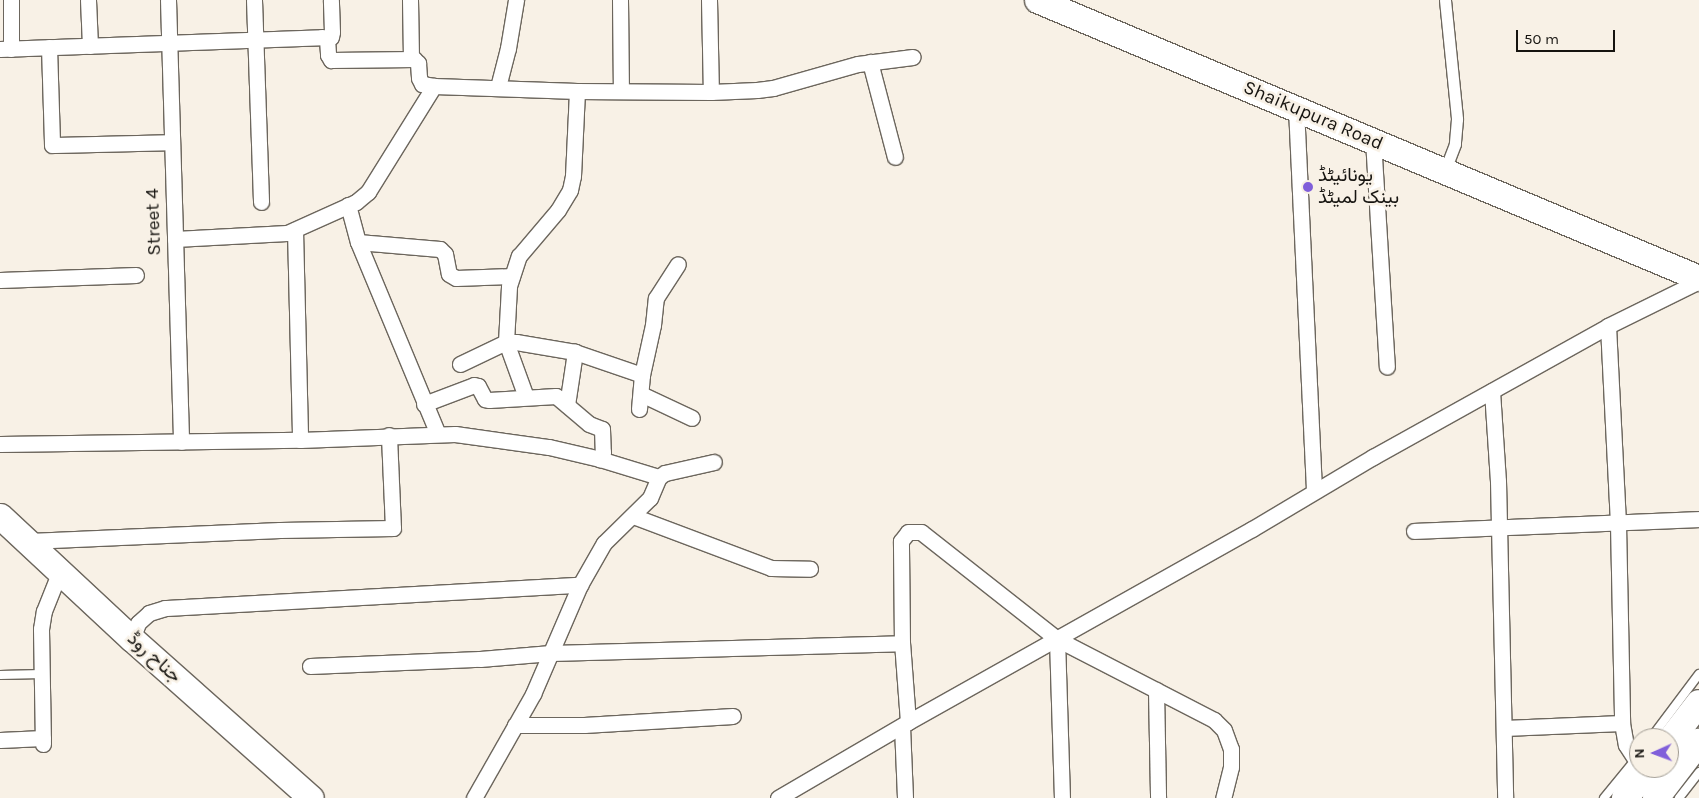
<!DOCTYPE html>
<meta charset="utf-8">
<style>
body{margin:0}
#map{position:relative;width:1699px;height:798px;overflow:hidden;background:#f8f1e6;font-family:Karla,Vazirmatn,sans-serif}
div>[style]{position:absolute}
.roads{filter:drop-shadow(1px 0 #6c665d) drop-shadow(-1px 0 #6c665d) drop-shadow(0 1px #6c665d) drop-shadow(0 -1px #6c665d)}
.service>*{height:8px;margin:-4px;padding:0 4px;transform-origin:4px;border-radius:4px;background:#fff}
.pedestrian>*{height:11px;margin:-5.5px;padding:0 5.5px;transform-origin:5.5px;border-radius:5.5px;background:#fff}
.minor>*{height:15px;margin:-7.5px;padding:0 7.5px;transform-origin:7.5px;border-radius:7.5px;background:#fff}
.primary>*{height:25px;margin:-12.5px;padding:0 12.5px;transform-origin:12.5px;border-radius:12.5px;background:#fff}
.trunk>*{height:26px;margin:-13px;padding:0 13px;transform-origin:13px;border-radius:13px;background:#fff}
.dots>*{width:14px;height:14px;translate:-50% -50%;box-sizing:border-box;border:2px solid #f8f1e6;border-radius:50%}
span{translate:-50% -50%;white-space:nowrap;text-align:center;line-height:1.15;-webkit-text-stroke:5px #f8f1e6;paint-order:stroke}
.street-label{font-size:19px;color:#161410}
.poi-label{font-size:19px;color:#161410}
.left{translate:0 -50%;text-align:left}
.north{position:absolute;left:1629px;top:728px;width:50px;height:50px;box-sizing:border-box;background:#f8f1e6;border:1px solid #9e9990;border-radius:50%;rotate:268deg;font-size:14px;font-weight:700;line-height:20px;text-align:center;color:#161410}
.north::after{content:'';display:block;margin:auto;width:18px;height:22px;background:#805fda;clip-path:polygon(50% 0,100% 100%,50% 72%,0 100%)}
.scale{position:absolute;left:1516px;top:30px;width:99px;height:22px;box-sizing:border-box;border:2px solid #161410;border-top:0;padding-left:6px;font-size:15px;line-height:18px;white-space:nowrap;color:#161410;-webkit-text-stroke:4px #f8f1e6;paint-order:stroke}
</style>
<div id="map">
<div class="roads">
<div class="service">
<div style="left:0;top:675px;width:42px;rotate:-1.4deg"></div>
<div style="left:1651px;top:738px;width:80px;rotate:-53.1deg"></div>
<div style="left:1604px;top:798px;width:50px;rotate:-50.6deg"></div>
<div style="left:1679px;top:798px;width:33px;rotate:-52deg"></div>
</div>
<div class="pedestrian">
<div style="left:1445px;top:0;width:120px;rotate:84.2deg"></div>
<div style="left:1457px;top:119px;width:25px;rotate:95deg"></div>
<div style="left:1455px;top:144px;width:19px;rotate:111deg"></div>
</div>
<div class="minor">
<div style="left:88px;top:0;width:46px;rotate:87.5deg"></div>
<div style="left:168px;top:0;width:442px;rotate:88.3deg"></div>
<div style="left:254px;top:0;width:202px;rotate:88deg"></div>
<div style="left:410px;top:0;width:58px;rotate:89deg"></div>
<div style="left:620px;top:0;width:91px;rotate:89.4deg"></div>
<div style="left:709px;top:0;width:92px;rotate:88.8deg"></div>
<div style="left:327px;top:39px;width:4px;rotate:-27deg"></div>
<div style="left:331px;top:37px;width:5px;rotate:-79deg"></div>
<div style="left:332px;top:32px;width:32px;rotate:-92deg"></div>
<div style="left:49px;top:47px;width:98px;rotate:88.2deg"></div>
<div style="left:52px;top:145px;width:119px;rotate:-1.4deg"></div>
<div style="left:0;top:49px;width:322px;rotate:-2.1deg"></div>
<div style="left:322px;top:37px;width:5px;rotate:22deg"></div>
<div style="left:327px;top:39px;width:16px;rotate:86deg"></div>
<div style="left:328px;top:55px;width:6px;rotate:59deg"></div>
<div style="left:331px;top:60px;width:83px;rotate:-0.7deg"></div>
<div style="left:414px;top:59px;width:6px;rotate:45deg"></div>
<div style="left:418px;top:63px;width:15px;rotate:86deg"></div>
<div style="left:419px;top:78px;width:7px;rotate:63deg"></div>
<div style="left:422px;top:84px;width:12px;rotate:9deg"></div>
<div style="left:11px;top:49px;width:49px;rotate:-90deg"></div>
<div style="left:870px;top:62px;width:98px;rotate:75.3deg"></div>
<div style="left:498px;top:87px;width:40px;rotate:-75.6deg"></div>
<div style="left:508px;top:48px;width:49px;rotate:-80.5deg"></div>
<div style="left:1296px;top:108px;width:382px;rotate:87.3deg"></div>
<div style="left:1373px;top:140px;width:227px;rotate:86.5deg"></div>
<div style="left:348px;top:205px;width:38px;rotate:75deg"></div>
<div style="left:358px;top:242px;width:208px;rotate:67.4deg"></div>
<div style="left:295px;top:230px;width:210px;rotate:88.6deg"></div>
<div style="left:175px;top:239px;width:112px;rotate:-3.1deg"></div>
<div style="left:287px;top:233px;width:76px;rotate:-24.2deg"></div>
<div style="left:356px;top:202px;width:16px;rotate:-40deg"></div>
<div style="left:368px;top:192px;width:125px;rotate:-58.1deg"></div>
<div style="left:434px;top:86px;width:143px;rotate:2deg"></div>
<div style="left:577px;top:91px;width:134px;rotate:0.4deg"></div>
<div style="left:711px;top:92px;width:46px;rotate:-2.5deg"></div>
<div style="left:757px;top:90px;width:16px;rotate:-7deg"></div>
<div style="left:773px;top:88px;width:88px;rotate:-15.8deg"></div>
<div style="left:858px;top:64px;width:55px;rotate:-7.3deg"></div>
<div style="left:358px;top:242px;width:82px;rotate:4.9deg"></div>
<div style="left:440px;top:249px;width:7px;rotate:45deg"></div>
<div style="left:445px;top:254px;width:20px;rotate:79deg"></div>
<div style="left:449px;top:274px;width:8px;rotate:30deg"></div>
<div style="left:456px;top:278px;width:56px;rotate:-2deg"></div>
<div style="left:0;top:280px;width:136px;rotate:-2.1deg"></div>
<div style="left:1608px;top:326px;width:198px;rotate:87.1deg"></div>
<div style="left:1618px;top:524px;width:199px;rotate:88.8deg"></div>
<div style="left:1622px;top:723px;width:22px;rotate:80deg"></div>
<div style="left:1626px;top:745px;width:17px;rotate:57deg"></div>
<div style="left:460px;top:364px;width:51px;rotate:-25.6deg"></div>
<div style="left:506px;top:342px;width:10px"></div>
<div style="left:516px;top:342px;width:60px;rotate:9.6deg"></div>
<div style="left:575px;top:352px;width:71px;rotate:18.9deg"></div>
<div style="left:1492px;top:391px;width:90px;rotate:86.2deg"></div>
<div style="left:1498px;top:481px;width:317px;rotate:88.7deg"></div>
<div style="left:641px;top:394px;width:56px;rotate:25.2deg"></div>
<div style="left:526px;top:397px;width:59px;rotate:-110deg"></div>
<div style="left:506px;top:342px;width:56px;rotate:-86.9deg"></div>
<div style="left:509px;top:286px;width:32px;rotate:-72deg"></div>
<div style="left:519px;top:256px;width:60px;rotate:-49.7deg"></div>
<div style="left:558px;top:210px;width:23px;rotate:-59deg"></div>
<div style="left:570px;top:190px;width:14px;rotate:-78deg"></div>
<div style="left:573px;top:176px;width:85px;rotate:-87.3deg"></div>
<div style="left:424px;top:404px;width:53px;rotate:-20.8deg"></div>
<div style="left:474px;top:385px;width:4px;rotate:14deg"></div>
<div style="left:478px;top:386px;width:15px;rotate:62deg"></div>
<div style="left:485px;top:399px;width:4px;rotate:14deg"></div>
<div style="left:489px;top:400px;width:67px;rotate:-3.4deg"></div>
<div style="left:556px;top:396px;width:43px;rotate:40.3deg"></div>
<div style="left:589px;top:424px;width:14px;rotate:21deg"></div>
<div style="left:602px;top:429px;width:23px;rotate:88deg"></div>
<div style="left:603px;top:452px;width:8px;rotate:113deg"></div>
<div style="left:567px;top:405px;width:54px;rotate:-81.4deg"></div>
<div style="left:639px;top:409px;width:34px;rotate:-85deg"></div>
<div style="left:642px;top:375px;width:51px;rotate:-77.6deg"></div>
<div style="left:653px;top:325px;width:27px;rotate:-84deg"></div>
<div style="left:656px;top:298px;width:40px;rotate:-57.1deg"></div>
<div style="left:0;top:444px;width:300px;rotate:-0.8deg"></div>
<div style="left:300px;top:440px;width:155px;rotate:-2.2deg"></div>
<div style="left:455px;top:434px;width:95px;rotate:7.9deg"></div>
<div style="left:549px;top:447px;width:52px;rotate:13.2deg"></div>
<div style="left:600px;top:459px;width:62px;rotate:17deg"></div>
<div style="left:633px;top:516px;width:147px;rotate:20.6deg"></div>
<div style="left:771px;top:568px;width:39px;rotate:1deg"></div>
<div style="left:1414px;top:531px;width:285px;rotate:-2.4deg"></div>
<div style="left:29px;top:541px;width:251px;rotate:-2.5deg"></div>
<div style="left:280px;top:530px;width:113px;rotate:-1deg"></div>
<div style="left:393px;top:528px;width:93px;rotate:-92.5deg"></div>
<div style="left:132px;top:639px;width:17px;rotate:-69deg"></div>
<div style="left:138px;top:623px;width:15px;rotate:-42deg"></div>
<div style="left:149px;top:613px;width:17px;rotate:-17deg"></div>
<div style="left:165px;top:608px;width:416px;rotate:-3.2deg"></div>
<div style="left:1057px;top:639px;width:159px;rotate:88.2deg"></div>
<div style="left:310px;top:666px;width:170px;rotate:-2.4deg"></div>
<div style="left:480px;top:659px;width:71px;rotate:-4.8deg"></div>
<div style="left:551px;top:653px;width:351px;rotate:-1.6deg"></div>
<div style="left:1156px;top:690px;width:108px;rotate:88.9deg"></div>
<div style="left:908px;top:722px;width:79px;rotate:-94.3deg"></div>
<div style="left:902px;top:643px;width:102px;rotate:-90.6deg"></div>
<div style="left:901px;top:541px;width:11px;rotate:-52deg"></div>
<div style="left:908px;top:532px;width:13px"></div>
<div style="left:921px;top:532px;width:173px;rotate:38.2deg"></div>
<div style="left:1057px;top:639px;width:177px;rotate:27.3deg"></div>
<div style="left:1214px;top:720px;width:14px;rotate:45deg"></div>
<div style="left:1224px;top:730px;width:20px;rotate:70deg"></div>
<div style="left:1231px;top:749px;width:18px;rotate:90deg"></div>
<div style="left:1231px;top:767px;width:32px;rotate:104deg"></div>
<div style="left:515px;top:725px;width:69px"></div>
<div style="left:584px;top:725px;width:149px;rotate:-3.5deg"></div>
<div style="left:902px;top:726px;width:72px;rotate:87.6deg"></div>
<div style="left:1504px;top:728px;width:118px;rotate:-2.4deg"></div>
<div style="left:0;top:740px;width:43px;rotate:-2.7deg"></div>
<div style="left:43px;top:744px;width:115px;rotate:-91deg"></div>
<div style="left:41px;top:629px;width:18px;rotate:-81deg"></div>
<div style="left:44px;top:611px;width:43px;rotate:-68.2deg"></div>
<div style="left:474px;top:798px;width:120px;rotate:-60.4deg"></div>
<div style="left:533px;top:694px;width:119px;rotate:-66.7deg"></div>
<div style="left:580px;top:585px;width:48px;rotate:-60.3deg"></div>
<div style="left:604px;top:543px;width:64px;rotate:-44.4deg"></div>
<div style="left:650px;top:498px;width:23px;rotate:-67deg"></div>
<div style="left:659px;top:477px;width:7px;rotate:-34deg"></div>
<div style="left:665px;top:473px;width:50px;rotate:-12.7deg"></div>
<div style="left:778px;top:798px;width:151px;rotate:-30.3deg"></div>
<div style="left:908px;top:722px;width:394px;rotate:-29.3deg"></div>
<div style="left:1252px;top:529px;width:141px;rotate:-30.8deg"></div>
<div style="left:1373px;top:457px;width:269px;rotate:-29.1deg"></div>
<div style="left:1608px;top:326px;width:102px;rotate:-26.3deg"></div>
</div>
<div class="primary">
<div style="left:1037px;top:0;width:718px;rotate:22.78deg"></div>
<div style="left:0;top:516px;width:180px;rotate:43deg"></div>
<div style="left:132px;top:639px;width:239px;rotate:41.6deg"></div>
</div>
<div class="trunk">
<div style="left:1669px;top:742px;width:49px;rotate:-52.4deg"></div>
<div style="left:1625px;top:798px;width:38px;rotate:-51deg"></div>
<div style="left:1656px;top:798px;width:71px;rotate:-52.5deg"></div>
</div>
</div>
<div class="dots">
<div style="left:1308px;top:187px;background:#805fda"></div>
</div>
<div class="street-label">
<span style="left:1313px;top:116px;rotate:23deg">Shaikupura Road</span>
<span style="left:154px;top:222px;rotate:-92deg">Street 4</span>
<span style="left:154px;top:658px;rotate:42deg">جناح روڈ</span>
</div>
<div class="poi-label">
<span class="left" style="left:1318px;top:187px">یونائیٹڈ<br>بینک لمیٹڈ</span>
</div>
<div class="north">N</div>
<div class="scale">50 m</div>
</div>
